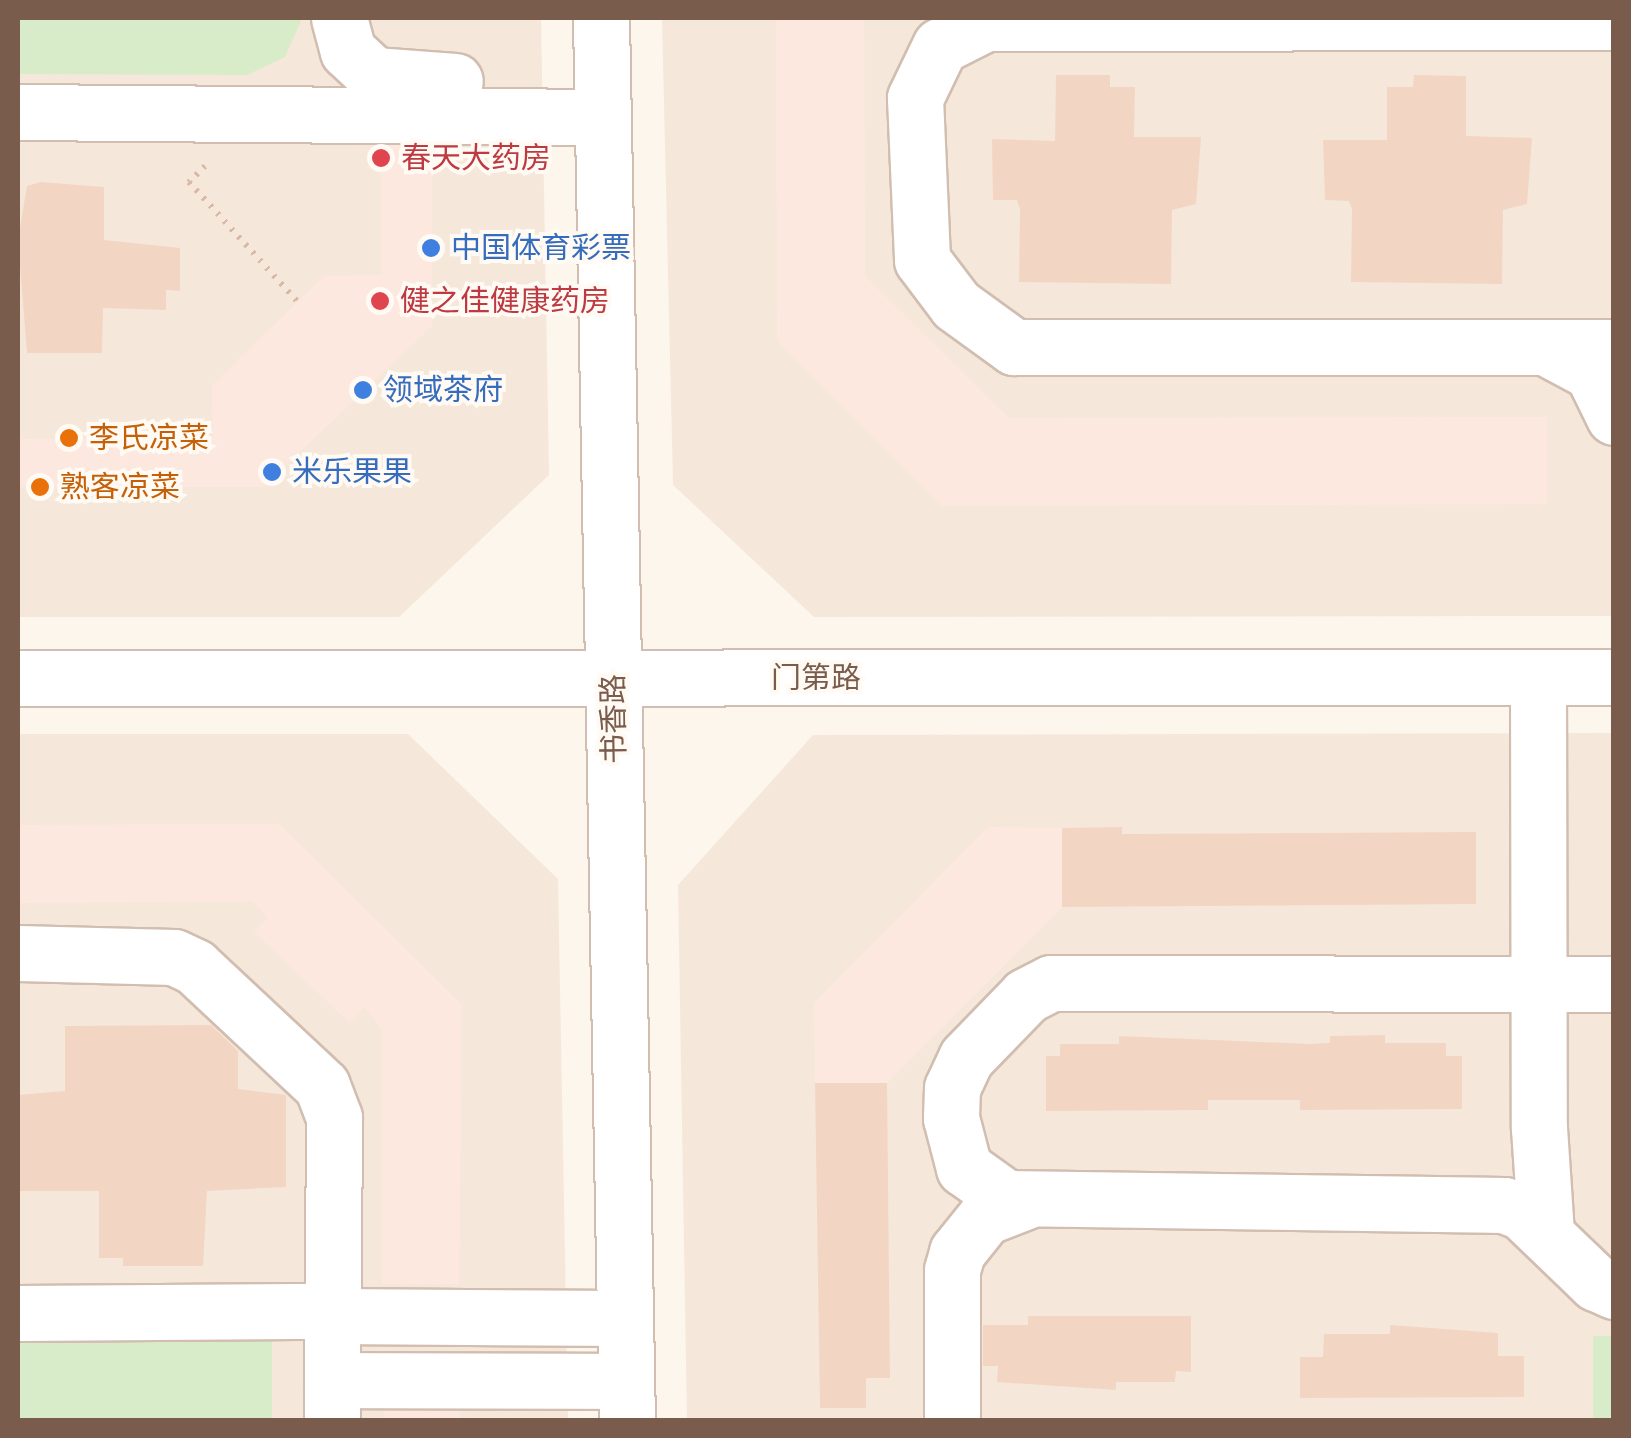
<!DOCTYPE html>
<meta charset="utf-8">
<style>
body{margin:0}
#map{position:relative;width:1631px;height:1438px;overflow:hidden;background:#fdf6ec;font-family:Helvetica,"Noto Sans SC",sans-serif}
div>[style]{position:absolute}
.residential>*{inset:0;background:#f5e8da}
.commercial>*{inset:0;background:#fde8e0;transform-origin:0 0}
.green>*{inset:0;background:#d8ecc9;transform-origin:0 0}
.building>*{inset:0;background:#f3d5c3}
.path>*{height:6px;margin-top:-3px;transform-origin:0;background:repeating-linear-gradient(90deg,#d9b8a5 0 2.5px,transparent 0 10.5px)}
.roads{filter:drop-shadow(2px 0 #d1beb0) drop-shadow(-2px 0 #d1beb0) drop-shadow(0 2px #d1beb0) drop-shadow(0 -2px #d1beb0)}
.minor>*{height:55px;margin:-27.5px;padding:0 27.5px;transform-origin:27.5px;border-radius:27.5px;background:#fff}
.dots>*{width:28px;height:28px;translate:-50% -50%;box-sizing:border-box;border:5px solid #fffaf3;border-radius:50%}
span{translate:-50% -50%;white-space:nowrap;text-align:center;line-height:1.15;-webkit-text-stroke:8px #fffaf3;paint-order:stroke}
.health-label{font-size:30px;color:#be3a42}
.left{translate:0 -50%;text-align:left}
.shop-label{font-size:30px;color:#366cbe}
.food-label{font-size:30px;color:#c56008}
.street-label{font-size:30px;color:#7a5c4d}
.frame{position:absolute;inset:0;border:20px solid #7a5c4d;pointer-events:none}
</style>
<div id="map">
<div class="residential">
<div style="clip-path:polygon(18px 18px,541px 18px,549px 475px,399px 617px,18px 617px)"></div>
<div style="clip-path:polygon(662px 18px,1613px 18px,1613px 616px,814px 617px,673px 485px)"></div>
<div style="clip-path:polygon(1613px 733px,1613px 1420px,687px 1420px,678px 885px,813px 735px)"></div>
<div style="clip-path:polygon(18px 734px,408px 734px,558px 879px,568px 1420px,18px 1420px)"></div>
</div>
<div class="commercial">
<div style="clip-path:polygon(776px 18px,864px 18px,865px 276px,1009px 418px,1547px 417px,1547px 504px,942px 506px,777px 340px)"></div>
<div style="clip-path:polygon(381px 119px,400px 119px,432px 152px,432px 326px,263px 487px,18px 487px,18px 439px,213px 438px,212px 386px,324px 276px,381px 275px)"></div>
<div style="clip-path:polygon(279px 824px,462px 1005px,459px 1284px,382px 1284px,382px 1030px,365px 1007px,349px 1022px,254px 932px,268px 918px,253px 901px,18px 903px,18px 825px)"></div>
<div style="clip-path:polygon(988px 827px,1062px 828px,1062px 907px,887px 1083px,815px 1083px,814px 1003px)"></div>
<div style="left:385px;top:1390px;width:75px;height:30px;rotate:1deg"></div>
</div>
<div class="green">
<div style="clip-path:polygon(18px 18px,300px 18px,301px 21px,285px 57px,247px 75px,18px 74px)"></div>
<div style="left:18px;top:1335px;width:254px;height:85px"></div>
<div style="left:1613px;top:1336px;width:84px;height:20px;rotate:90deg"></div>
</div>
<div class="building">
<div style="clip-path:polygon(1056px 75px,1110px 75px,1110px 87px,1135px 87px,1134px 137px,1201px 137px,1196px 204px,1172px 210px,1171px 284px,1019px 282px,1020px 209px,1017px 200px,993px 200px,992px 139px,1055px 141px)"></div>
<div style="clip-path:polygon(1414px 75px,1466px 76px,1466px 136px,1532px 138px,1527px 204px,1503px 210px,1502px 284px,1351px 282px,1352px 209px,1349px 201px,1325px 200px,1323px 140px,1387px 140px,1387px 87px,1413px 87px)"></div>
<div style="clip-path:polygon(41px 182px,104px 187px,104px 240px,180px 248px,180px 291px,166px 290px,166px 310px,103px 308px,102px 353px,27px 353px,18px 240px,27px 186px)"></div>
<div style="clip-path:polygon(1122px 827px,1122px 834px,1476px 832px,1476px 904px,1062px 907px,1062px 828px)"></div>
<div style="clip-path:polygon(211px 1025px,238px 1051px,238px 1089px,286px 1095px,286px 1187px,207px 1191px,203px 1266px,123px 1266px,123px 1258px,99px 1258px,99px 1191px,18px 1191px,18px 1095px,65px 1091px,65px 1026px)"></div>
<div style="clip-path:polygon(1385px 1035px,1385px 1043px,1446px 1043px,1446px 1056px,1462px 1056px,1462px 1109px,1300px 1110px,1300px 1100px,1208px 1100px,1208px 1110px,1046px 1111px,1046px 1056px,1060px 1056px,1060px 1044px,1119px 1044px,1119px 1036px,1310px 1044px,1330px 1043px,1330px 1036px)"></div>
<div style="clip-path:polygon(815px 1083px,887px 1083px,890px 1378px,866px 1378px,866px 1408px,820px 1408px)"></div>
<div style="clip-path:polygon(1028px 1316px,1191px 1316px,1191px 1372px,1176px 1371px,1175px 1382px,1116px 1382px,1116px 1390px,997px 1382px,998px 1366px,983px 1366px,983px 1325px,1028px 1325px)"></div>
<div style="clip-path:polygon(1390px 1325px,1498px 1333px,1498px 1356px,1524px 1356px,1524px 1397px,1300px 1398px,1300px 1357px,1323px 1357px,1324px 1334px,1390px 1334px)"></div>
</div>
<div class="path">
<div style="left:205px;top:166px;width:23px;rotate:135deg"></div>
<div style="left:189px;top:182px;width:162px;rotate:47.8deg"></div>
</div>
<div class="roads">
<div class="minor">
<div style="left:339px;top:18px;width:34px;rotate:75deg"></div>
<div style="left:348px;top:51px;width:35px;rotate:43deg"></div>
<div style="left:374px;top:75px;width:81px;rotate:4.2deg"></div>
<div style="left:601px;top:18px;width:1402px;rotate:88.94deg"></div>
<div style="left:1614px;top:22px;width:628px;rotate:179.91deg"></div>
<div style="left:986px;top:23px;width:51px;rotate:153.4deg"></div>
<div style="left:940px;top:46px;width:58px;rotate:115.7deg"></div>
<div style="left:915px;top:98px;width:162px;rotate:87.5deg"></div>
<div style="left:922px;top:260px;width:56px;rotate:52.9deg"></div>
<div style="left:956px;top:305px;width:72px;rotate:35.9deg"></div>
<div style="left:1014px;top:347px;width:600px"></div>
<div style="left:18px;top:112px;width:585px;rotate:0.49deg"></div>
<div style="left:1545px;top:347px;width:53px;rotate:28deg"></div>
<div style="left:1592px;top:372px;width:50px;rotate:63.9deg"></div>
<div style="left:1538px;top:677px;width:451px;rotate:89.9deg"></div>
<div style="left:1539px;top:1128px;width:106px;rotate:86.2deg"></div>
<div style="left:18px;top:678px;width:1596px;rotate:-0.04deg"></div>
<div style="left:18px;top:953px;width:156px;rotate:1.5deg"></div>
<div style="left:174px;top:957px;width:23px;rotate:25deg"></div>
<div style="left:195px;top:967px;width:174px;rotate:43.1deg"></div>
<div style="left:322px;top:1086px;width:34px;rotate:69deg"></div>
<div style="left:334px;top:1118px;width:302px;rotate:90.4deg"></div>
<div style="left:1614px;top:984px;width:563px;rotate:-179.9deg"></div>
<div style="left:1051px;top:983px;width:28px;rotate:153deg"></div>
<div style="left:1026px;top:996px;width:86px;rotate:134.1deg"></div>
<div style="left:966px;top:1058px;width:33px;rotate:115deg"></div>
<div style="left:952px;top:1088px;width:30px;rotate:92deg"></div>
<div style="left:951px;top:1118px;width:52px;rotate:75.4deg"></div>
<div style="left:964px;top:1168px;width:52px;rotate:35.5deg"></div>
<div style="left:1006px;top:1198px;width:498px;rotate:0.8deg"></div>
<div style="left:1504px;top:1205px;width:19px;rotate:21deg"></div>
<div style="left:1522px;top:1212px;width:103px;rotate:43.8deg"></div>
<div style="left:1596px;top:1283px;width:20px;rotate:24deg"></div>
<div style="left:18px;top:1313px;width:314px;rotate:-0.4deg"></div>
<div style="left:332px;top:1316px;width:293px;rotate:0.4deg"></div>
<div style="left:332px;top:1380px;width:294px;rotate:0.2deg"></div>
<div style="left:952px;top:1420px;width:150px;rotate:-90deg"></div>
<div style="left:952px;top:1270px;width:19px;rotate:-74deg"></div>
<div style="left:957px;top:1252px;width:45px;rotate:-51.3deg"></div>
<div style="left:985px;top:1217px;width:42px;rotate:-21deg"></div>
</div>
</div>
<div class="dots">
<div style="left:381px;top:158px;background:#e0444e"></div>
<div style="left:431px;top:248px;background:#3f7fe0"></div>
<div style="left:380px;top:301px;background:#e0444e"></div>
<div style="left:363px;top:390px;background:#3f7fe0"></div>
<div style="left:69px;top:438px;background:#e8710a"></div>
<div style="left:272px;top:472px;background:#3f7fe0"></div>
<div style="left:40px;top:487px;background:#e8710a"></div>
</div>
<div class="health-label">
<span class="left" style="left:401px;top:158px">春天大药房</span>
<span class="left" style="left:400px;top:301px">健之佳健康药房</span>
</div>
<div class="shop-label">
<span class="left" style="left:451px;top:248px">中国体育彩票</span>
<span class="left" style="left:383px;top:390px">领域茶府</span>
<span class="left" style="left:292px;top:472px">米乐果果</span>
</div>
<div class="food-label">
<span class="left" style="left:89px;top:438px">李氏凉菜</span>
<span class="left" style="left:60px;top:487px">熟客凉菜</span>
</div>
<div class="street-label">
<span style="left:816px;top:678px">门第路</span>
<span style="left:614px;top:719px;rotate:-91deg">书香路</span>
</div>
<div class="frame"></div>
</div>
